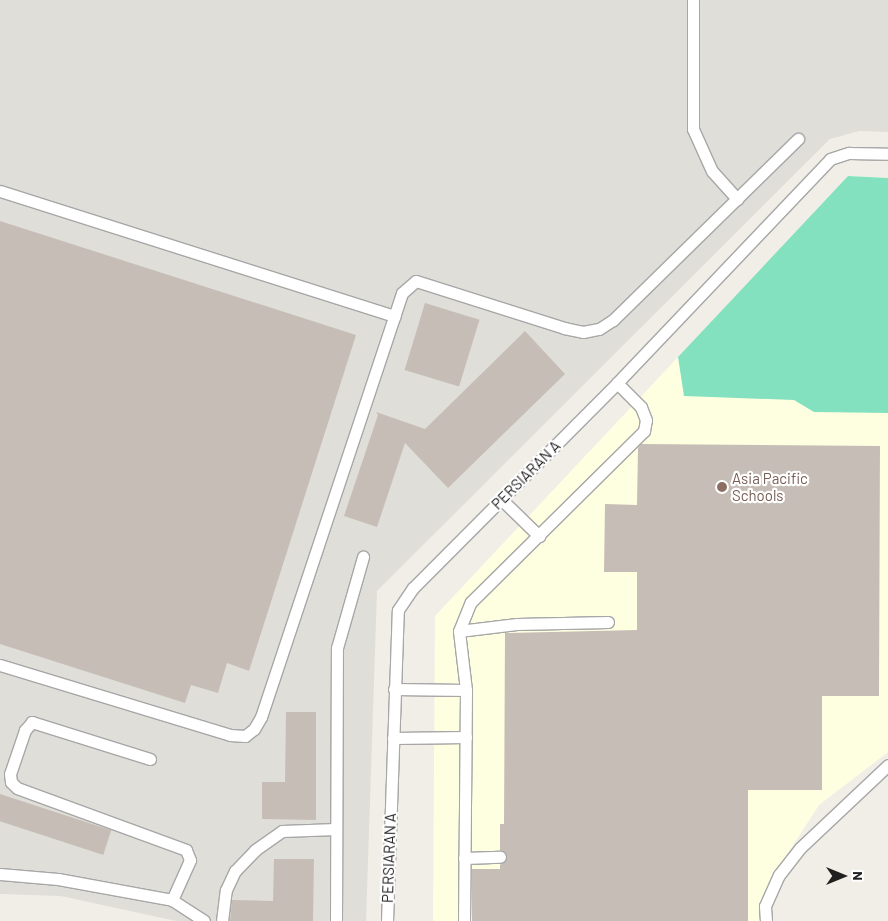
<!DOCTYPE html>
<style>
body{margin:0}
#map{position:relative;width:888px;height:921px;overflow:hidden;background:#f1eee7;font-family:Barlow,sans-serif}
div>[style]{position:absolute}
.education>*{inset:0;background:#feffe1}
.airport>*{inset:0;background:#e0ded8}
.pitch>*{inset:0;background:#83e1bf}
.building>*{inset:0;background:#c6beb6;transform-origin:0 0}
.roads{filter:drop-shadow(1px 0 #a7a7a7) drop-shadow(-1px 0 #a7a7a7) drop-shadow(0 1px #a7a7a7) drop-shadow(0 -1px #a7a7a7)}
.lane>*{height:11px;margin:-5.5px;padding:0 5.5px;transform-origin:5.5px;border-radius:5.5px;background:#fff}
.dots>*{width:14px;height:14px;translate:-50% -50%;box-sizing:border-box;border:2px solid #fff;border-radius:50%}
span{translate:-50% -50%;white-space:nowrap;text-align:center;line-height:1.15;-webkit-text-stroke:4.5px #fff;paint-order:stroke}
.street-label{font-size:15px;color:#202020}
.education-label{font-size:15px;color:#785e54}
.left{translate:0 -50%;text-align:left}
.north{position:absolute;left:818px;top:851px;width:50px;height:50px;-webkit-text-stroke:4px #fff;paint-order:stroke;rotate:90deg;font-size:14px;font-weight:700;line-height:20px;text-align:center;color:#202020}
.north::after{content:'';display:block;margin:auto;width:18px;height:22px;background:#202020;clip-path:polygon(50% 0,100% 100%,50% 72%,0 100%)}
</style>
<div id="map">
<div class="education">
<div style="clip-path:polygon(848px 176px,888px 178px,888px 752px,819px 805px,777px 870px,760px 903px,760px 921px,433px 921px,435px 616px)"></div>
</div>
<div class="airport">
<div style="clip-path:polygon(0 0,888px 0,888px 132px,859px 131px,830px 139px,377px 591px,366px 921px,176px 921px,61px 896px,0 894px)"></div>
</div>
<div class="pitch">
<div style="clip-path:polygon(848px 176px,888px 178px,888px 413px,814px 412px,794px 400px,684px 396px,678px 357px)"></div>
</div>
<div class="building">
<div style="clip-path:polygon(0 221px,356px 335px,249px 671px,227px 663px,218px 693px,191px 685px,185px 703px,0 644px)"></div>
<div style="left:425px;top:303px;width:57px;height:70px;rotate:17deg"></div>
<div style="clip-path:polygon(525px 331px,565px 374px,448px 488px,405px 443px,377px 527px,344px 516px,378px 415px,376px 412px,425px 429px)"></div>
<div style="clip-path:polygon(641px 444px,880px 446px,879px 696px,822px 696px,822px 790px,748px 790px,748px 921px,472px 921px,472px 869px,500px 869px,500px 865px,507px 857px,500px 850px,500px 824px,504px 824px,505px 633px,637px 630px,637px 572px,604px 572px,605px 504px,637px 505px,638px 448px)"></div>
<div style="clip-path:polygon(286px 712px,316px 712px,316px 820px,262px 819px,262px 782px,285px 782px)"></div>
<div style="left:0;top:794px;width:117px;height:26px;rotate:18deg"></div>
<div style="clip-path:polygon(274px 859px,314px 859px,313px 921px,230px 921px,232px 900px,273px 901px)"></div>
</div>
<div class="roads">
<div class="lane">
<div style="left:693px;top:0;width:129px;rotate:90deg"></div>
<div style="left:693px;top:129px;width:46px;rotate:65.7deg"></div>
<div style="left:712px;top:171px;width:38px;rotate:48deg"></div>
<div style="left:0;top:191px;width:414px;rotate:17.6deg"></div>
<div style="left:502px;top:500px;width:52px;rotate:44.2deg"></div>
<div style="left:459px;top:631px;width:58px;rotate:-6.9deg"></div>
<div style="left:517px;top:624px;width:91px;rotate:-1.3deg"></div>
<div style="left:0;top:665px;width:240px;rotate:16.9deg"></div>
<div style="left:230px;top:735px;width:15px;rotate:4deg"></div>
<div style="left:245px;top:736px;width:11px;rotate:-38deg"></div>
<div style="left:254px;top:729px;width:14px;rotate:-60deg"></div>
<div style="left:261px;top:717px;width:447px;rotate:-71.6deg"></div>
<div style="left:402px;top:293px;width:18px;rotate:-41deg"></div>
<div style="left:416px;top:281px;width:155px;rotate:17.6deg"></div>
<div style="left:564px;top:328px;width:19px;rotate:12deg"></div>
<div style="left:583px;top:332px;width:16px;rotate:-11deg"></div>
<div style="left:599px;top:329px;width:17px;rotate:-33deg"></div>
<div style="left:613px;top:320px;width:259px;rotate:-44.4deg"></div>
<div style="left:394px;top:689px;width:72px;rotate:0.8deg"></div>
<div style="left:393px;top:738px;width:73px;rotate:-0.8deg"></div>
<div style="left:150px;top:759px;width:124px;rotate:-162.6deg"></div>
<div style="left:32px;top:722px;width:11px;rotate:131deg"></div>
<div style="left:25px;top:730px;width:46px;rotate:108.8deg"></div>
<div style="left:10px;top:774px;width:8px;rotate:83deg"></div>
<div style="left:11px;top:782px;width:8px;rotate:45deg"></div>
<div style="left:17px;top:788px;width:180px;rotate:20.1deg"></div>
<div style="left:186px;top:850px;width:11px;rotate:68deg"></div>
<div style="left:190px;top:860px;width:44px;rotate:114.2deg"></div>
<div style="left:464px;top:858px;width:36px;rotate:-2deg"></div>
<div style="left:0;top:874px;width:58px;rotate:4.9deg"></div>
<div style="left:58px;top:879px;width:116px;rotate:10.4deg"></div>
<div style="left:172px;top:900px;width:38px;rotate:33deg"></div>
<div style="left:222px;top:921px;width:31px;rotate:-83deg"></div>
<div style="left:226px;top:890px;width:21px;rotate:-65deg"></div>
<div style="left:235px;top:871px;width:29px;rotate:-46deg"></div>
<div style="left:255px;top:850px;width:33px;rotate:-35deg"></div>
<div style="left:282px;top:831px;width:54px;rotate:-2.1deg"></div>
<div style="left:336px;top:921px;width:273px;rotate:-89.8deg"></div>
<div style="left:337px;top:648px;width:95px;rotate:-74.1deg"></div>
<div style="left:387px;top:921px;width:311px;rotate:-88deg"></div>
<div style="left:398px;top:610px;width:27px;rotate:-56deg"></div>
<div style="left:413px;top:588px;width:289px;rotate:-45.1deg"></div>
<div style="left:617px;top:383px;width:309px;rotate:-46.4deg"></div>
<div style="left:830px;top:159px;width:20px;rotate:-18deg"></div>
<div style="left:849px;top:153px;width:39px;rotate:1deg"></div>
<div style="left:464px;top:921px;width:231px;rotate:-89.5deg"></div>
<div style="left:466px;top:690px;width:59px;rotate:-96.8deg"></div>
<div style="left:459px;top:631px;width:31px;rotate:-68deg"></div>
<div style="left:471px;top:602px;width:243px;rotate:-44.7deg"></div>
<div style="left:644px;top:431px;width:11px;rotate:-80deg"></div>
<div style="left:646px;top:420px;width:14px;rotate:-111deg"></div>
<div style="left:641px;top:407px;width:34px;rotate:-135deg"></div>
<div style="left:766px;top:921px;width:15px;rotate:-94deg"></div>
<div style="left:765px;top:906px;width:34px;rotate:-66deg"></div>
<div style="left:779px;top:875px;width:34px;rotate:-52deg"></div>
<div style="left:800px;top:848px;width:121px;rotate:-43.3deg"></div>
</div>
</div>
<div class="dots">
<div style="left:722px;top:487px;background:#8d6e63"></div>
</div>
<div class="street-label">
<span style="left:526px;top:475px;rotate:-45deg">PERSIARAN A</span>
<span style="left:389px;top:858px;rotate:-88deg">PERSIARAN A</span>
</div>
<div class="education-label">
<span class="left" style="left:732px;top:487px">Asia Pacific<br>Schools</span>
</div>
<div class="north">N</div>
</div>
